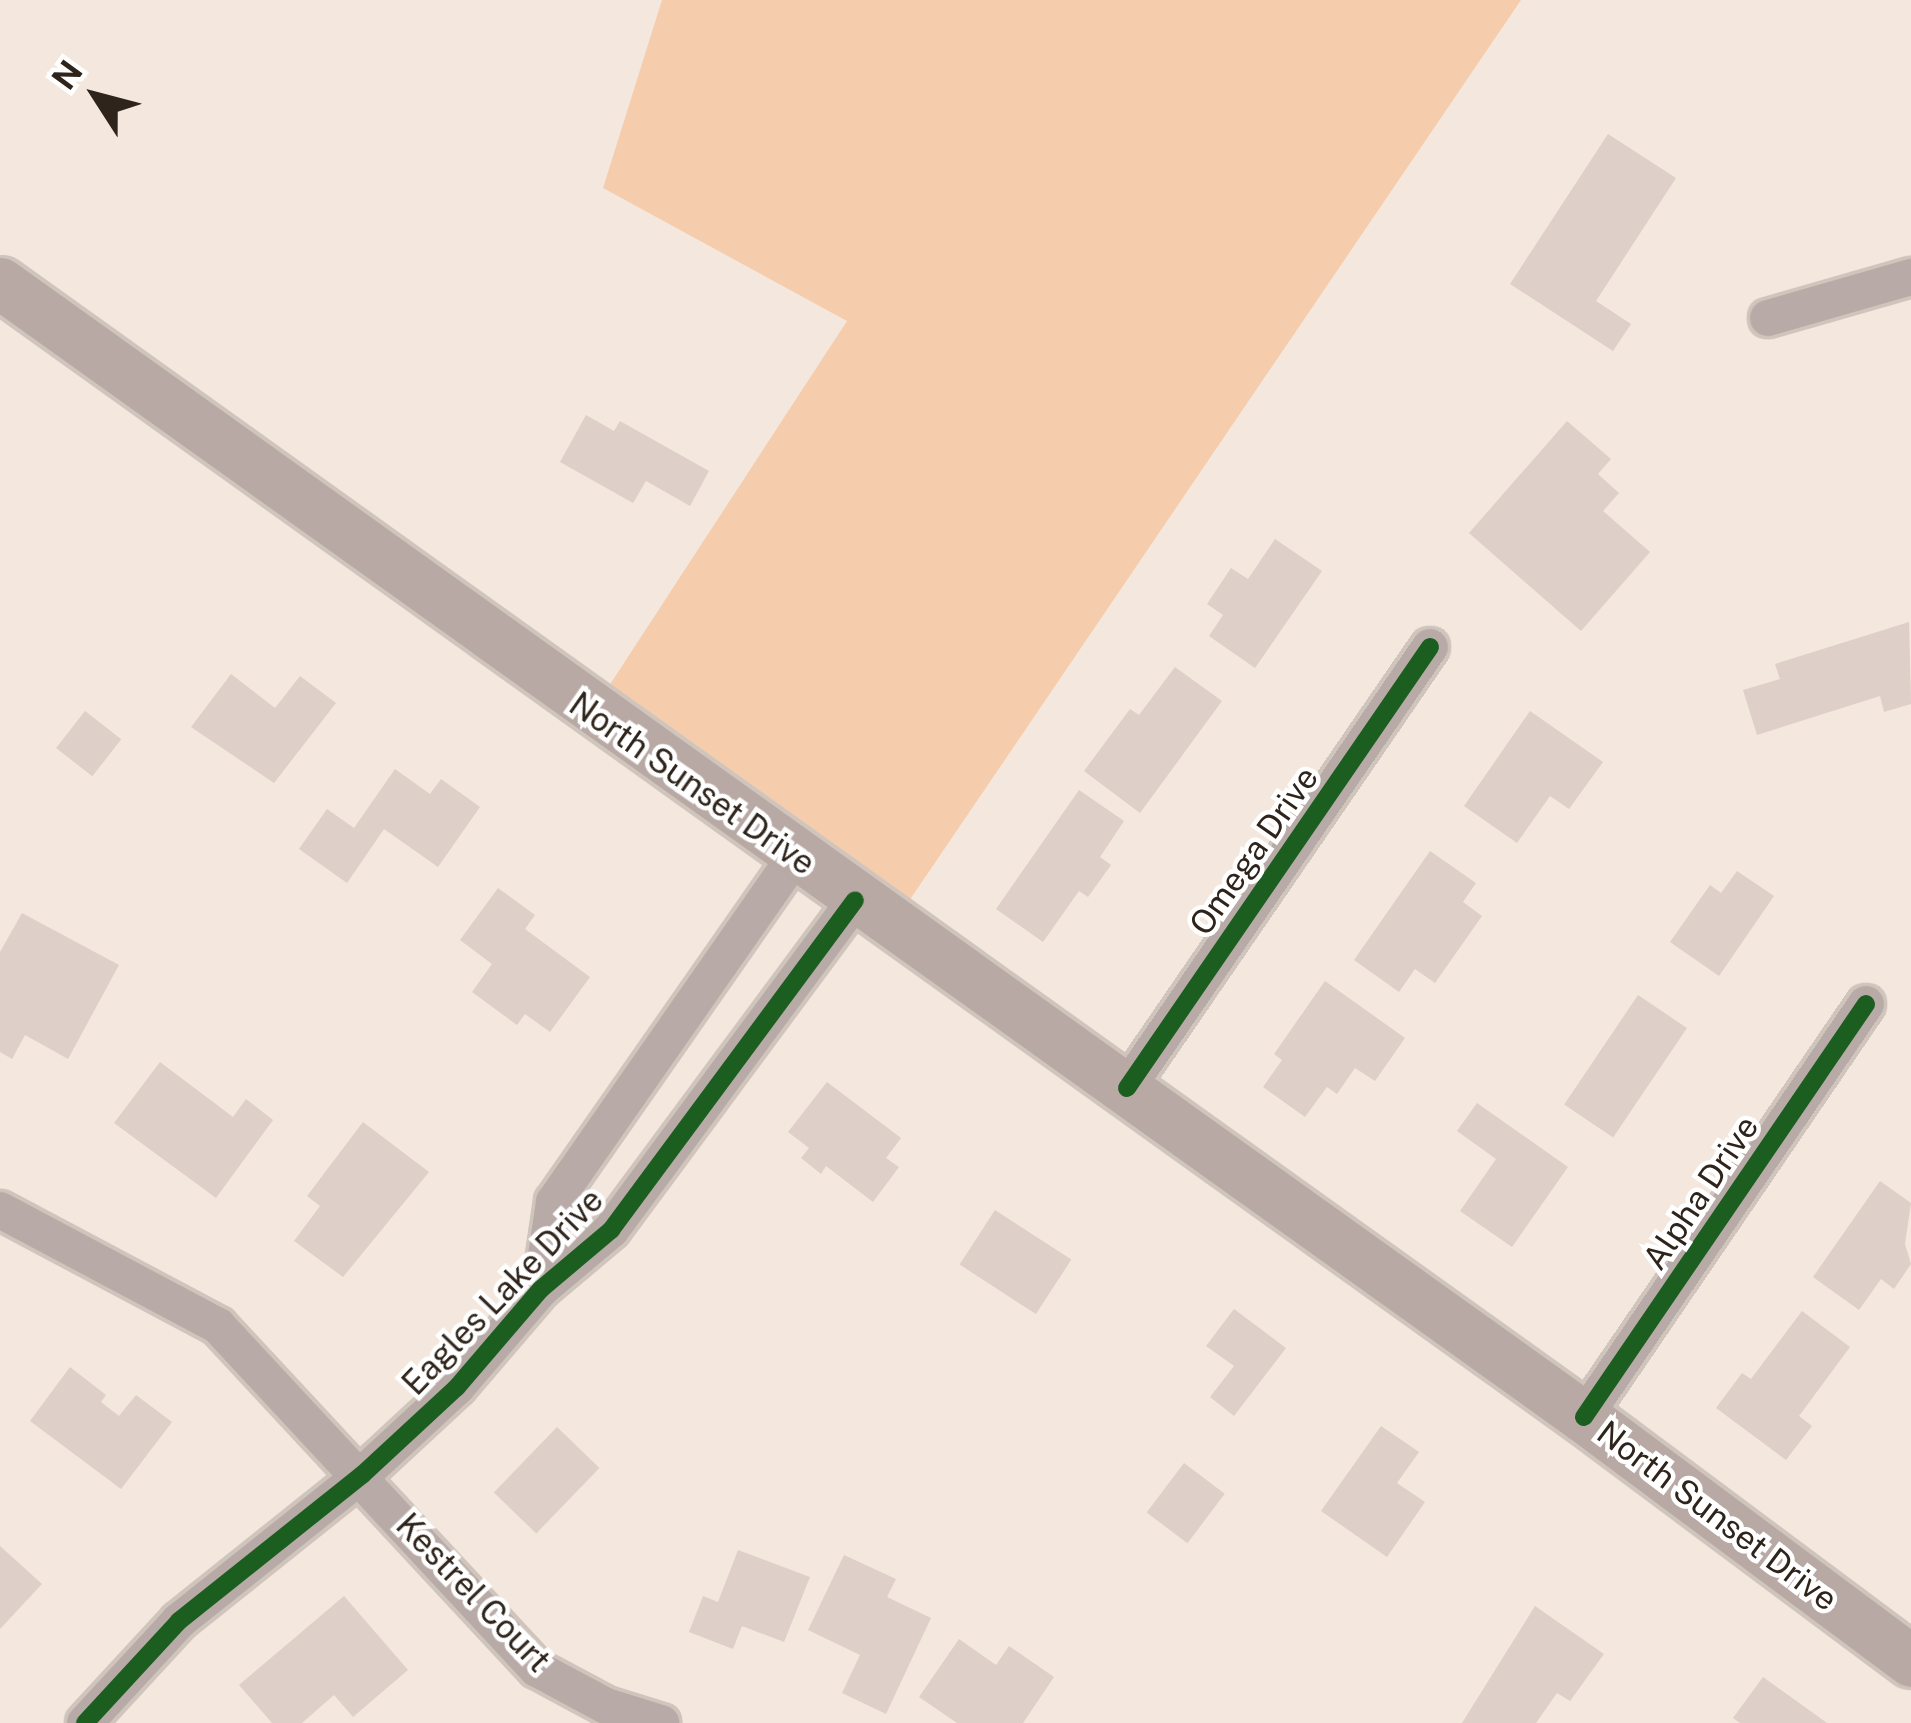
<!DOCTYPE html>
<style>
body{margin:0}
#map{position:relative;width:1911px;height:1723px;overflow:hidden;background:#f4e7dd;font-family:"Public Sans",sans-serif}
div>[style]{position:absolute}
.green>*{inset:0;background:#f5cdad}
.building>*{inset:0;background:#decfc8;transform-origin:0 0}
.roads{filter:drop-shadow(3px 0 #cfc5bc) drop-shadow(-3px 0 #cfc5bc) drop-shadow(0 3px #cfc5bc) drop-shadow(0 -3px #cfc5bc)}
.street>*{height:36px;margin:-18px;padding:0 18px;transform-origin:18px;border-radius:18px;background:#b8aba7}
.secondary>*{height:51px;margin:-25.5px;padding:0 25.5px;transform-origin:25.5px;border-radius:25.5px;background:#b8a9a5}
.cycleway>*{height:18px;margin:-9px;padding:0 9px;transform-origin:9px;border-radius:9px;background:#1b5e20}
span{translate:-50% -50%;white-space:nowrap;text-align:center;line-height:1.15;-webkit-text-stroke:9px #fff;paint-order:stroke}
.street-label{font-size:33px;color:#2e241b}
.north{position:absolute;left:36px;top:36px;width:120px;height:120px;-webkit-text-stroke:9px #fff;paint-order:stroke;rotate:306deg;font-size:33px;font-weight:700;line-height:48px;text-align:center;color:#2e241b}
.north::after{content:'';display:block;margin:auto;width:42px;height:54px;background:#2e241b;clip-path:polygon(50% 0,100% 100%,50% 72%,0 100%)}
</style>
<div id="map">
<div class="green">
<div style="clip-path:polygon(662px 0,1521px 0,892px 926px,592px 712px,847px 321px,603px 188px)"></div>
</div>
<div class="building">
<div style="clip-path:polygon(1608px 134px,1676px 178px,1596px 301px,1631px 324px,1613px 351px,1510px 284px)"></div>
<div style="clip-path:polygon(586px 415px,614px 431px,620px 421px,709px 471px,690px 506px,646px 481px,633px 503px,560px 462px)"></div>
<div style="clip-path:polygon(1567px 421px,1611px 459px,1598px 474px,1619px 493px,1603px 511px,1650px 552px,1581px 631px,1469px 533px)"></div>
<div style="clip-path:polygon(1275px 539px,1322px 571px,1255px 668px,1209px 636px,1223px 615px,1207px 604px,1231px 568px,1248px 579px)"></div>
<div style="clip-path:polygon(1909px 622px,1911px 704px,1884px 712px,1880px 696px,1757px 735px,1743px 690px,1780px 679px,1775px 664px)"></div>
<div style="clip-path:polygon(1175px 667px,1222px 701px,1140px 813px,1084px 771px,1130px 709px,1139px 715px)"></div>
<div style="clip-path:polygon(231px 674px,275px 708px,300px 676px,336px 703px,274px 783px,191px 727px)"></div>
<div style="left:85px;top:711px;width:46px;height:47px;rotate:38deg"></div>
<div style="clip-path:polygon(1530px 711px,1603px 762px,1569px 809px,1550px 796px,1517px 843px,1464px 806px)"></div>
<div style="clip-path:polygon(395px 769px,430px 794px,441px 779px,480px 807px,438px 867px,384px 829px,347px 883px,299px 849px,327px 809px,354px 828px)"></div>
<div style="clip-path:polygon(1079px 790px,1124px 821px,1100px 857px,1111px 865px,1088px 897px,1079px 891px,1043px 942px,996px 909px)"></div>
<div style="clip-path:polygon(1430px 851px,1476px 883px,1463px 902px,1482px 916px,1435px 983px,1415px 969px,1399px 992px,1354px 960px)"></div>
<div style="clip-path:polygon(1737px 871px,1774px 896px,1719px 976px,1670px 942px,1710px 885px,1721px 893px)"></div>
<div style="clip-path:polygon(498px 888px,535px 915px,525px 929px,590px 977px,550px 1032px,525px 1014px,517px 1025px,472px 992px,492px 964px,460px 940px)"></div>
<div style="clip-path:polygon(22px 913px,119px 965px,68px 1059px,25px 1035px,12px 1059px,0 1052px,0 952px)"></div>
<div style="clip-path:polygon(1325px 981px,1405px 1038px,1375px 1081px,1355px 1068px,1337px 1094px,1327px 1087px,1305px 1117px,1263px 1087px,1282px 1060px,1274px 1054px)"></div>
<div style="left:1638px;top:995px;width:59px;height:132px;rotate:34deg"></div>
<div style="clip-path:polygon(160px 1062px,233px 1117px,246px 1099px,273px 1120px,216px 1198px,114px 1123px)"></div>
<div style="clip-path:polygon(827px 1082px,901px 1138px,886px 1158px,899px 1167px,873px 1202px,826px 1166px,821px 1174px,801px 1158px,809px 1148px,788px 1132px)"></div>
<div style="clip-path:polygon(1477px 1103px,1568px 1167px,1512px 1247px,1460px 1211px,1496px 1159px,1457px 1131px)"></div>
<div style="clip-path:polygon(363px 1122px,429px 1172px,343px 1277px,294px 1241px,320px 1206px,307px 1196px)"></div>
<div style="clip-path:polygon(1880px 1181px,1911px 1203px,1905px 1244px,1911px 1264px,1894px 1289px,1881px 1279px,1859px 1310px,1813px 1277px)"></div>
<div style="left:995px;top:1210px;width:91px;height:65px;rotate:33deg"></div>
<div style="clip-path:polygon(1234px 1309px,1286px 1348px,1234px 1416px,1210px 1397px,1234px 1366px,1206px 1346px)"></div>
<div style="clip-path:polygon(1802px 1311px,1850px 1347px,1799px 1416px,1812px 1426px,1786px 1460px,1716px 1408px,1742px 1373px,1751px 1379px)"></div>
<div style="clip-path:polygon(70px 1367px,106px 1395px,101px 1402px,119px 1416px,136px 1395px,172px 1422px,121px 1489px,30px 1421px)"></div>
<div style="clip-path:polygon(1381px 1426px,1419px 1452px,1397px 1483px,1425px 1502px,1387px 1557px,1321px 1511px)"></div>
<div style="left:557px;top:1427px;width:59px;height:91px;rotate:44deg"></div>
<div style="left:1184px;top:1463px;width:51px;height:62px;rotate:37deg"></div>
<div style="clip-path:polygon(0 1546px,42px 1584px,0 1629px)"></div>
<div style="clip-path:polygon(738px 1550px,810px 1577px,784px 1642px,742px 1626px,733px 1649px,689px 1632px,703px 1596px,718px 1602px)"></div>
<div style="clip-path:polygon(844px 1555px,896px 1579px,887px 1597px,931px 1618px,886px 1714px,842px 1693px,860px 1655px,808px 1630px)"></div>
<div style="clip-path:polygon(344px 1596px,408px 1670px,353px 1717px,334px 1695px,302px 1723px,272px 1723px,239px 1685px)"></div>
<div style="clip-path:polygon(1535px 1606px,1604px 1654px,1570px 1701px,1557px 1693px,1536px 1723px,1462px 1723px)"></div>
<div style="clip-path:polygon(959px 1639px,996px 1665px,1009px 1646px,1054px 1677px,1023px 1723px,957px 1723px,919px 1697px)"></div>
<div style="clip-path:polygon(1763px 1677px,1827px 1723px,1740px 1723px,1733px 1718px)"></div>
</div>
<div class="roads">
<div class="street">
<div style="left:1768px;top:318px;width:149px;rotate:-16deg"></div>
<div style="left:1127px;top:1088px;width:535px;rotate:-55.51deg"></div>
<div style="left:0;top:1210px;width:247px;rotate:28deg"></div>
<div style="left:218px;top:1326px;width:468px;rotate:47.1deg"></div>
<div style="left:537px;top:1669px;width:78px;rotate:28.2deg"></div>
<div style="left:606px;top:1706px;width:58px;rotate:17.2deg"></div>
<div style="left:541px;top:1289px;width:88px;rotate:-81.5deg"></div>
<div style="left:554px;top:1202px;width:421px;rotate:-55.1deg"></div>
<div style="left:1584px;top:1417px;width:500px;rotate:-55.67deg"></div>
<div style="left:85px;top:1723px;width:139px;rotate:-47.3deg"></div>
<div style="left:179px;top:1621px;width:234px;rotate:-38.6deg"></div>
<div style="left:362px;top:1475px;width:129px;rotate:-42.8deg"></div>
<div style="left:457px;top:1387px;width:129px;rotate:-49.4deg"></div>
<div style="left:541px;top:1289px;width:92px;rotate:-40.1deg"></div>
<div style="left:611px;top:1230px;width:410px;rotate:-53.5deg"></div>
</div>
<div class="secondary">
<div style="left:0;top:283px;width:1948px;rotate:35.6deg"></div>
<div style="left:1584px;top:1417px;width:408px;rotate:36.7deg"></div>
</div>
</div>
<div class="cycleway">
<div style="left:1127px;top:1088px;width:535px;rotate:-55.51deg"></div>
<div style="left:1584px;top:1417px;width:500px;rotate:-55.67deg"></div>
<div style="left:85px;top:1723px;width:139px;rotate:-47.3deg"></div>
<div style="left:179px;top:1621px;width:234px;rotate:-38.6deg"></div>
<div style="left:362px;top:1475px;width:129px;rotate:-42.8deg"></div>
<div style="left:457px;top:1387px;width:129px;rotate:-49.4deg"></div>
<div style="left:541px;top:1289px;width:92px;rotate:-40.1deg"></div>
<div style="left:611px;top:1230px;width:410px;rotate:-53.5deg"></div>
</div>
<div class="street-label">
<span style="left:692px;top:784px;rotate:35deg">North Sunset Drive</span>
<span style="left:1254px;top:851px;rotate:-55deg">Omega Drive</span>
<span style="left:1701px;top:1193px;rotate:-56deg">Alpha Drive</span>
<span style="left:503px;top:1292px;rotate:-46deg">Eagles Lake Drive</span>
<span style="left:1717px;top:1516px;rotate:37deg">North Sunset Drive</span>
<span style="left:473px;top:1593px;rotate:46deg">Kestrel Court</span>
</div>
<div class="north">N</div>
</div>
